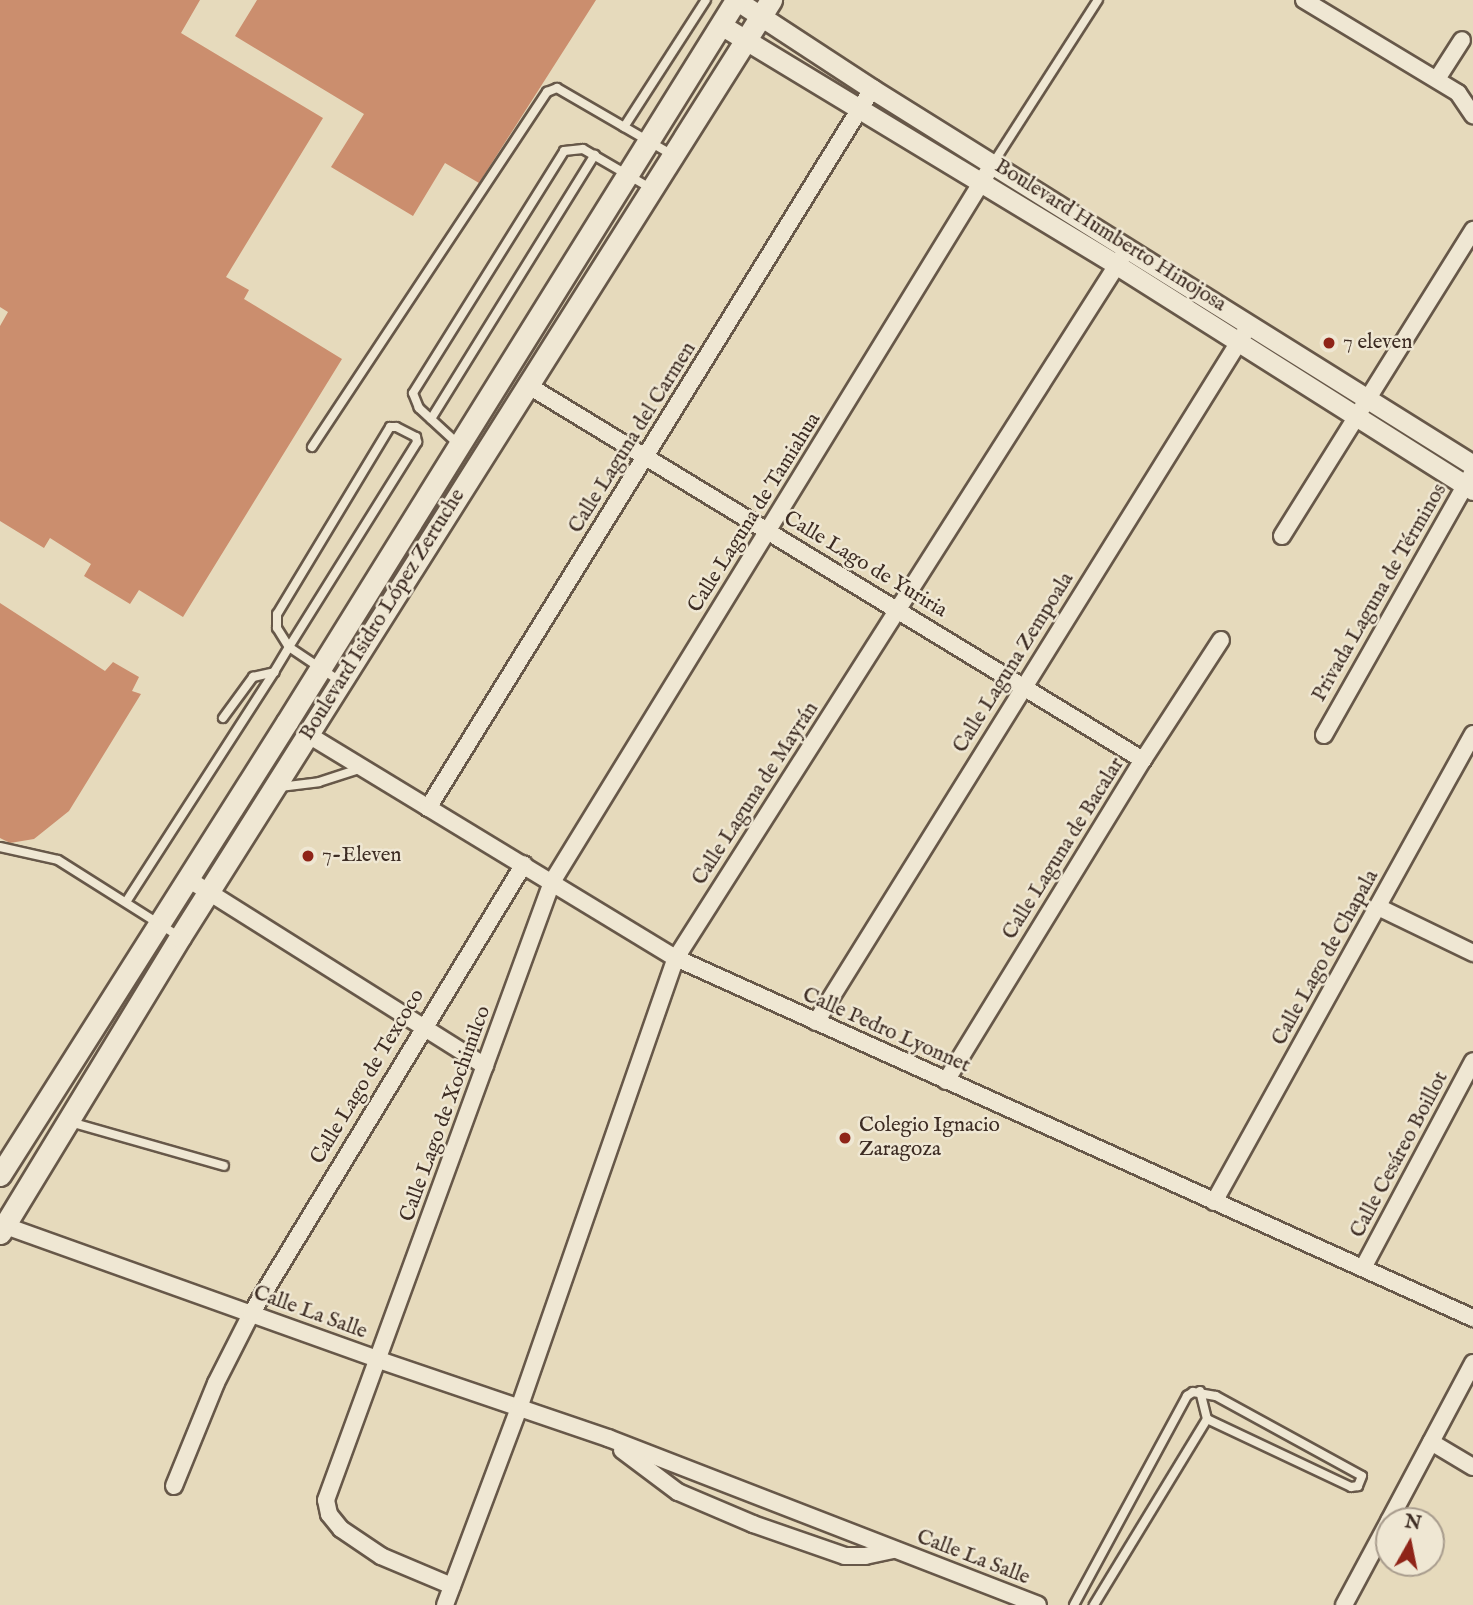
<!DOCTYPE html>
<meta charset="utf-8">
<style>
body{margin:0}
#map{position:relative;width:1473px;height:1605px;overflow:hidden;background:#e6dabc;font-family:"IM FELL English",serif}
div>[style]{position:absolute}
.building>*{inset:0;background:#cb8e6e}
.roads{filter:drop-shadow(2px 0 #675849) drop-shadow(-2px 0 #675849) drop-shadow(0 2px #675849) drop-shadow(0 -2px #675849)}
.service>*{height:8px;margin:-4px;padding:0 4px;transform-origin:4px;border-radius:4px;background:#efe7d3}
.minor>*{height:16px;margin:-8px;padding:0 8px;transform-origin:8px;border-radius:8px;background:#efe7d3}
.tertiary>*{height:19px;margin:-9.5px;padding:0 9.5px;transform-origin:9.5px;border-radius:9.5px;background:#efe7d3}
.secondary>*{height:21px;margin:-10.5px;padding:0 10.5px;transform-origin:10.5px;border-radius:10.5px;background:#efe7d3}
.dots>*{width:19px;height:19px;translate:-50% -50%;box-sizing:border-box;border:4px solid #efe7d3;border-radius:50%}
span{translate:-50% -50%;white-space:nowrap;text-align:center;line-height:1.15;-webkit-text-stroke:5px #efe7d3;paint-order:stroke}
.street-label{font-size:21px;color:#3d2c23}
.poi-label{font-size:21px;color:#3d2c23}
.left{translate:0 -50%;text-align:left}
.north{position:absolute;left:1375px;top:1507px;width:70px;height:70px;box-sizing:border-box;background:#efe7d3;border:2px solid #a89c8d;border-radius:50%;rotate:9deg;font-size:19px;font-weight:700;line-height:28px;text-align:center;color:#3d2c23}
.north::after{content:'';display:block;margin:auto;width:24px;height:32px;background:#8f2418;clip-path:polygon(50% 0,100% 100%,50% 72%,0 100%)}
</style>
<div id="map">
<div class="building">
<div style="clip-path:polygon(0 0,200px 0,181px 33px,323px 118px,226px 277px,249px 290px,244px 299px,342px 359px,183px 617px,139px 590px,130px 604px,84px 576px,91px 564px,50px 538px,44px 548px,0 521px,0 326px,8px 312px,0 307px)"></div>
<div style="clip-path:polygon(257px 0,596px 0,479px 183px,445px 163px,413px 216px,331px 167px,364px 114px,235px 36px)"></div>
<div style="clip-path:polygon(0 603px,105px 671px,113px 662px,139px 677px,132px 691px,141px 694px,69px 811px,34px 839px,10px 843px,0 838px)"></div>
</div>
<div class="roads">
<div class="service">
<div style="left:624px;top:127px;width:151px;rotate:-57.2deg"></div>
<div style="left:992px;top:165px;width:196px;rotate:-57.3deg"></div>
<div style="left:431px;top:419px;width:311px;rotate:-58.2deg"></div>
<div style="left:457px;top:443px;width:52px;rotate:-137.4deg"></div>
<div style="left:419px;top:408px;width:16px;rotate:-112deg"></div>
<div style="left:413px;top:393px;width:285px;rotate:-58deg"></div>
<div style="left:564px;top:151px;width:19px;rotate:-6deg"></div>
<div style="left:583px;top:149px;width:80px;rotate:30.1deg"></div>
<div style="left:312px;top:447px;width:426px;rotate:-56.5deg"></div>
<div style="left:547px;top:92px;width:11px;rotate:-22deg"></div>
<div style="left:557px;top:88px;width:132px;rotate:30.1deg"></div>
<div style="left:223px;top:718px;width:51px;rotate:-53.8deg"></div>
<div style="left:253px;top:677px;width:22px;rotate:-13deg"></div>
<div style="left:280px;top:787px;width:39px;rotate:-7deg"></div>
<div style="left:319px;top:782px;width:45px;rotate:-18deg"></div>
<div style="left:0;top:847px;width:59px;rotate:12.6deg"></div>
<div style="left:58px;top:860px;width:144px;rotate:32.3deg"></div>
<div style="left:126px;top:902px;width:274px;rotate:-57.2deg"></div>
<div style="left:274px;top:672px;width:29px;rotate:-59deg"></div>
<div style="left:289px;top:647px;width:242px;rotate:-58deg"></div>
<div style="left:417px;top:442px;width:5px;rotate:-101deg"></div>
<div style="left:416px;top:437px;width:22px;rotate:-153deg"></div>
<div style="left:396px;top:427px;width:6px;rotate:180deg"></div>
<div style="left:390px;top:427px;width:218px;rotate:121.1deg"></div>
<div style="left:277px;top:614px;width:14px;rotate:90deg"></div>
<div style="left:277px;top:628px;width:22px;rotate:58deg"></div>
<div style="left:289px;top:647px;width:63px;rotate:33.9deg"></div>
<div style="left:70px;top:1122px;width:160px;rotate:15.9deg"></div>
<div style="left:1200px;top:1391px;width:29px;rotate:76deg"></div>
<div style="left:1074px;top:1605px;width:238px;rotate:-61.6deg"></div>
<div style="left:1187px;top:1396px;width:7px;rotate:-34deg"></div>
<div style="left:1193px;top:1392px;width:23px;rotate:10deg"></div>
<div style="left:1216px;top:1396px;width:166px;rotate:28.7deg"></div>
<div style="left:1362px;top:1476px;width:11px;rotate:112deg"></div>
<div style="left:1358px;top:1486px;width:7px;rotate:172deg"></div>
<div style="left:1351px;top:1487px;width:159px;rotate:-154.7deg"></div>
<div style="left:1207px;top:1419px;width:218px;rotate:121.3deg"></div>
</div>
<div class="minor">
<div style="left:1304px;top:0;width:180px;rotate:31.1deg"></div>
<div style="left:1458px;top:93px;width:27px;rotate:56deg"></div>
<div style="left:1437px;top:79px;width:46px;rotate:-57.3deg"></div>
<div style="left:529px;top:386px;width:719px;rotate:31.35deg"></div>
<div style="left:1282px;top:536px;width:361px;rotate:-58deg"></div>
<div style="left:307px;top:734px;width:432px;rotate:31.3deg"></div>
<div style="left:676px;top:958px;width:875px;rotate:24.31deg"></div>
<div style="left:1324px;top:735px;width:302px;rotate:-60.5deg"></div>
<div style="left:428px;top:808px;width:845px;rotate:-58.3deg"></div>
<div style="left:188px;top:879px;width:351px;rotate:32.2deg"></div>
<div style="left:1378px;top:907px;width:106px;rotate:25.8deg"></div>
<div style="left:816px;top:1022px;width:812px;rotate:-58.13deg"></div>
<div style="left:946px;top:1081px;width:377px;rotate:-58.5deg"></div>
<div style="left:1143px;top:760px;width:143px;rotate:-57deg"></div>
<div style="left:1214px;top:1202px;width:535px;rotate:-61.04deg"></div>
<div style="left:0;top:1224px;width:403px;rotate:19.7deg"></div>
<div style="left:379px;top:1360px;width:242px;rotate:18.8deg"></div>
<div style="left:608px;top:1438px;width:461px;rotate:21.2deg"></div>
<div style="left:1363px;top:1268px;width:234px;rotate:-62deg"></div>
<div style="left:1431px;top:1442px;width:49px;rotate:30.8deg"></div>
<div style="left:622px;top:1450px;width:70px;rotate:36.9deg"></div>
<div style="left:678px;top:1492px;width:82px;rotate:23.1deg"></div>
<div style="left:753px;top:1524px;width:97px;rotate:19.2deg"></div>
<div style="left:845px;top:1556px;width:20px"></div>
<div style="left:865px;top:1556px;width:30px;rotate:-12deg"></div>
<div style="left:174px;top:1486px;width:111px;rotate:-67.8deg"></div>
<div style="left:216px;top:1383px;width:77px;rotate:-63.1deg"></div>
<div style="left:251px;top:1314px;width:526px;rotate:-58.76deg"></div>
<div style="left:1389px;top:1521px;width:179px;rotate:-62deg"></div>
<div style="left:452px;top:1586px;width:77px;rotate:-157.1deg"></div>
<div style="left:381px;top:1556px;width:48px;rotate:-146deg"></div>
<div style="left:341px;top:1529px;width:19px;rotate:-129deg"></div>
<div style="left:329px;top:1514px;width:14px;rotate:-102deg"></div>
<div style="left:326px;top:1500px;width:658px;rotate:-69.91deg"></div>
<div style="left:552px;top:882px;width:841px;rotate:-58.46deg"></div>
<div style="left:445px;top:1605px;width:210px;rotate:-69.4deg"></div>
<div style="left:519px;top:1408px;width:477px;rotate:-70.8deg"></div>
<div style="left:676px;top:958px;width:831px;rotate:-57.53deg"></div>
<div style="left:1344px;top:1605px;width:95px;rotate:-61.8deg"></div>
</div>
<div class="tertiary">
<div style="left:736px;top:0;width:163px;rotate:33.2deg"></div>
<div style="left:872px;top:89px;width:709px;rotate:32.03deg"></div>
<div style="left:721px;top:25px;width:463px;rotate:31.2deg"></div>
<div style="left:1117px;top:265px;width:421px;rotate:32.3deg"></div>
</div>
<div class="secondary">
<div style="left:0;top:1175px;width:536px;rotate:-57.64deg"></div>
<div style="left:287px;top:722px;width:850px;rotate:-58.12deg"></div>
<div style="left:0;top:1233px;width:346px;rotate:-58.7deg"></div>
<div style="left:180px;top:937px;width:1108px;rotate:-57.76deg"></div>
</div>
</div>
<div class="dots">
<div style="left:1329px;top:343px;background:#8f2418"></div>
<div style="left:308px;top:856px;background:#8f2418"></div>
<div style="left:845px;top:1138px;background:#8f2418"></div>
</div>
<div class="street-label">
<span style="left:1110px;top:236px;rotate:32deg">Boulevard Humberto Hinojosa</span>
<span style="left:633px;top:438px;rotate:-58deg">Calle Laguna del Carmen</span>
<span style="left:755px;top:513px;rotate:-58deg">Calle Laguna de Tamiahua</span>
<span style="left:865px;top:565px;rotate:31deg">Calle Lago de Yuriria</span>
<span style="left:1380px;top:593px;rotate:-60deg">Privada Laguna de Términos</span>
<span style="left:383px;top:615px;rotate:-58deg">Boulevard Isidro López Zertuche</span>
<span style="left:1014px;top:663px;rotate:-58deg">Calle Laguna Zempoala</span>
<span style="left:756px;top:794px;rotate:-57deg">Calle Laguna de Mayrán</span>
<span style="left:1064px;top:849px;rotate:-58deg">Calle Laguna de Bacalar</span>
<span style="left:1326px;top:958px;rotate:-61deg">Calle Lago de Chapala</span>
<span style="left:886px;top:1031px;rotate:24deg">Calle Pedro Lyonnet</span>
<span style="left:368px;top:1077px;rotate:-59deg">Calle Lago de Texcoco</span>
<span style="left:446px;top:1114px;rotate:-70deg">Calle Lago de Xochimilco</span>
<span style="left:1400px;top:1155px;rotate:-62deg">Calle Cesáreo Boillot</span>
<span style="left:310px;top:1313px;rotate:20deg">Calle La Salle</span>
<span style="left:973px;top:1558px;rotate:21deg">Calle La Salle</span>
</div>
<div class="poi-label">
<span class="left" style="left:1343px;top:343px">7 eleven</span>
<span class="left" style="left:322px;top:856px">7-Eleven</span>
<span class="left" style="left:859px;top:1138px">Colegio Ignacio<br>Zaragoza</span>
</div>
<div class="north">N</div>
</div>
